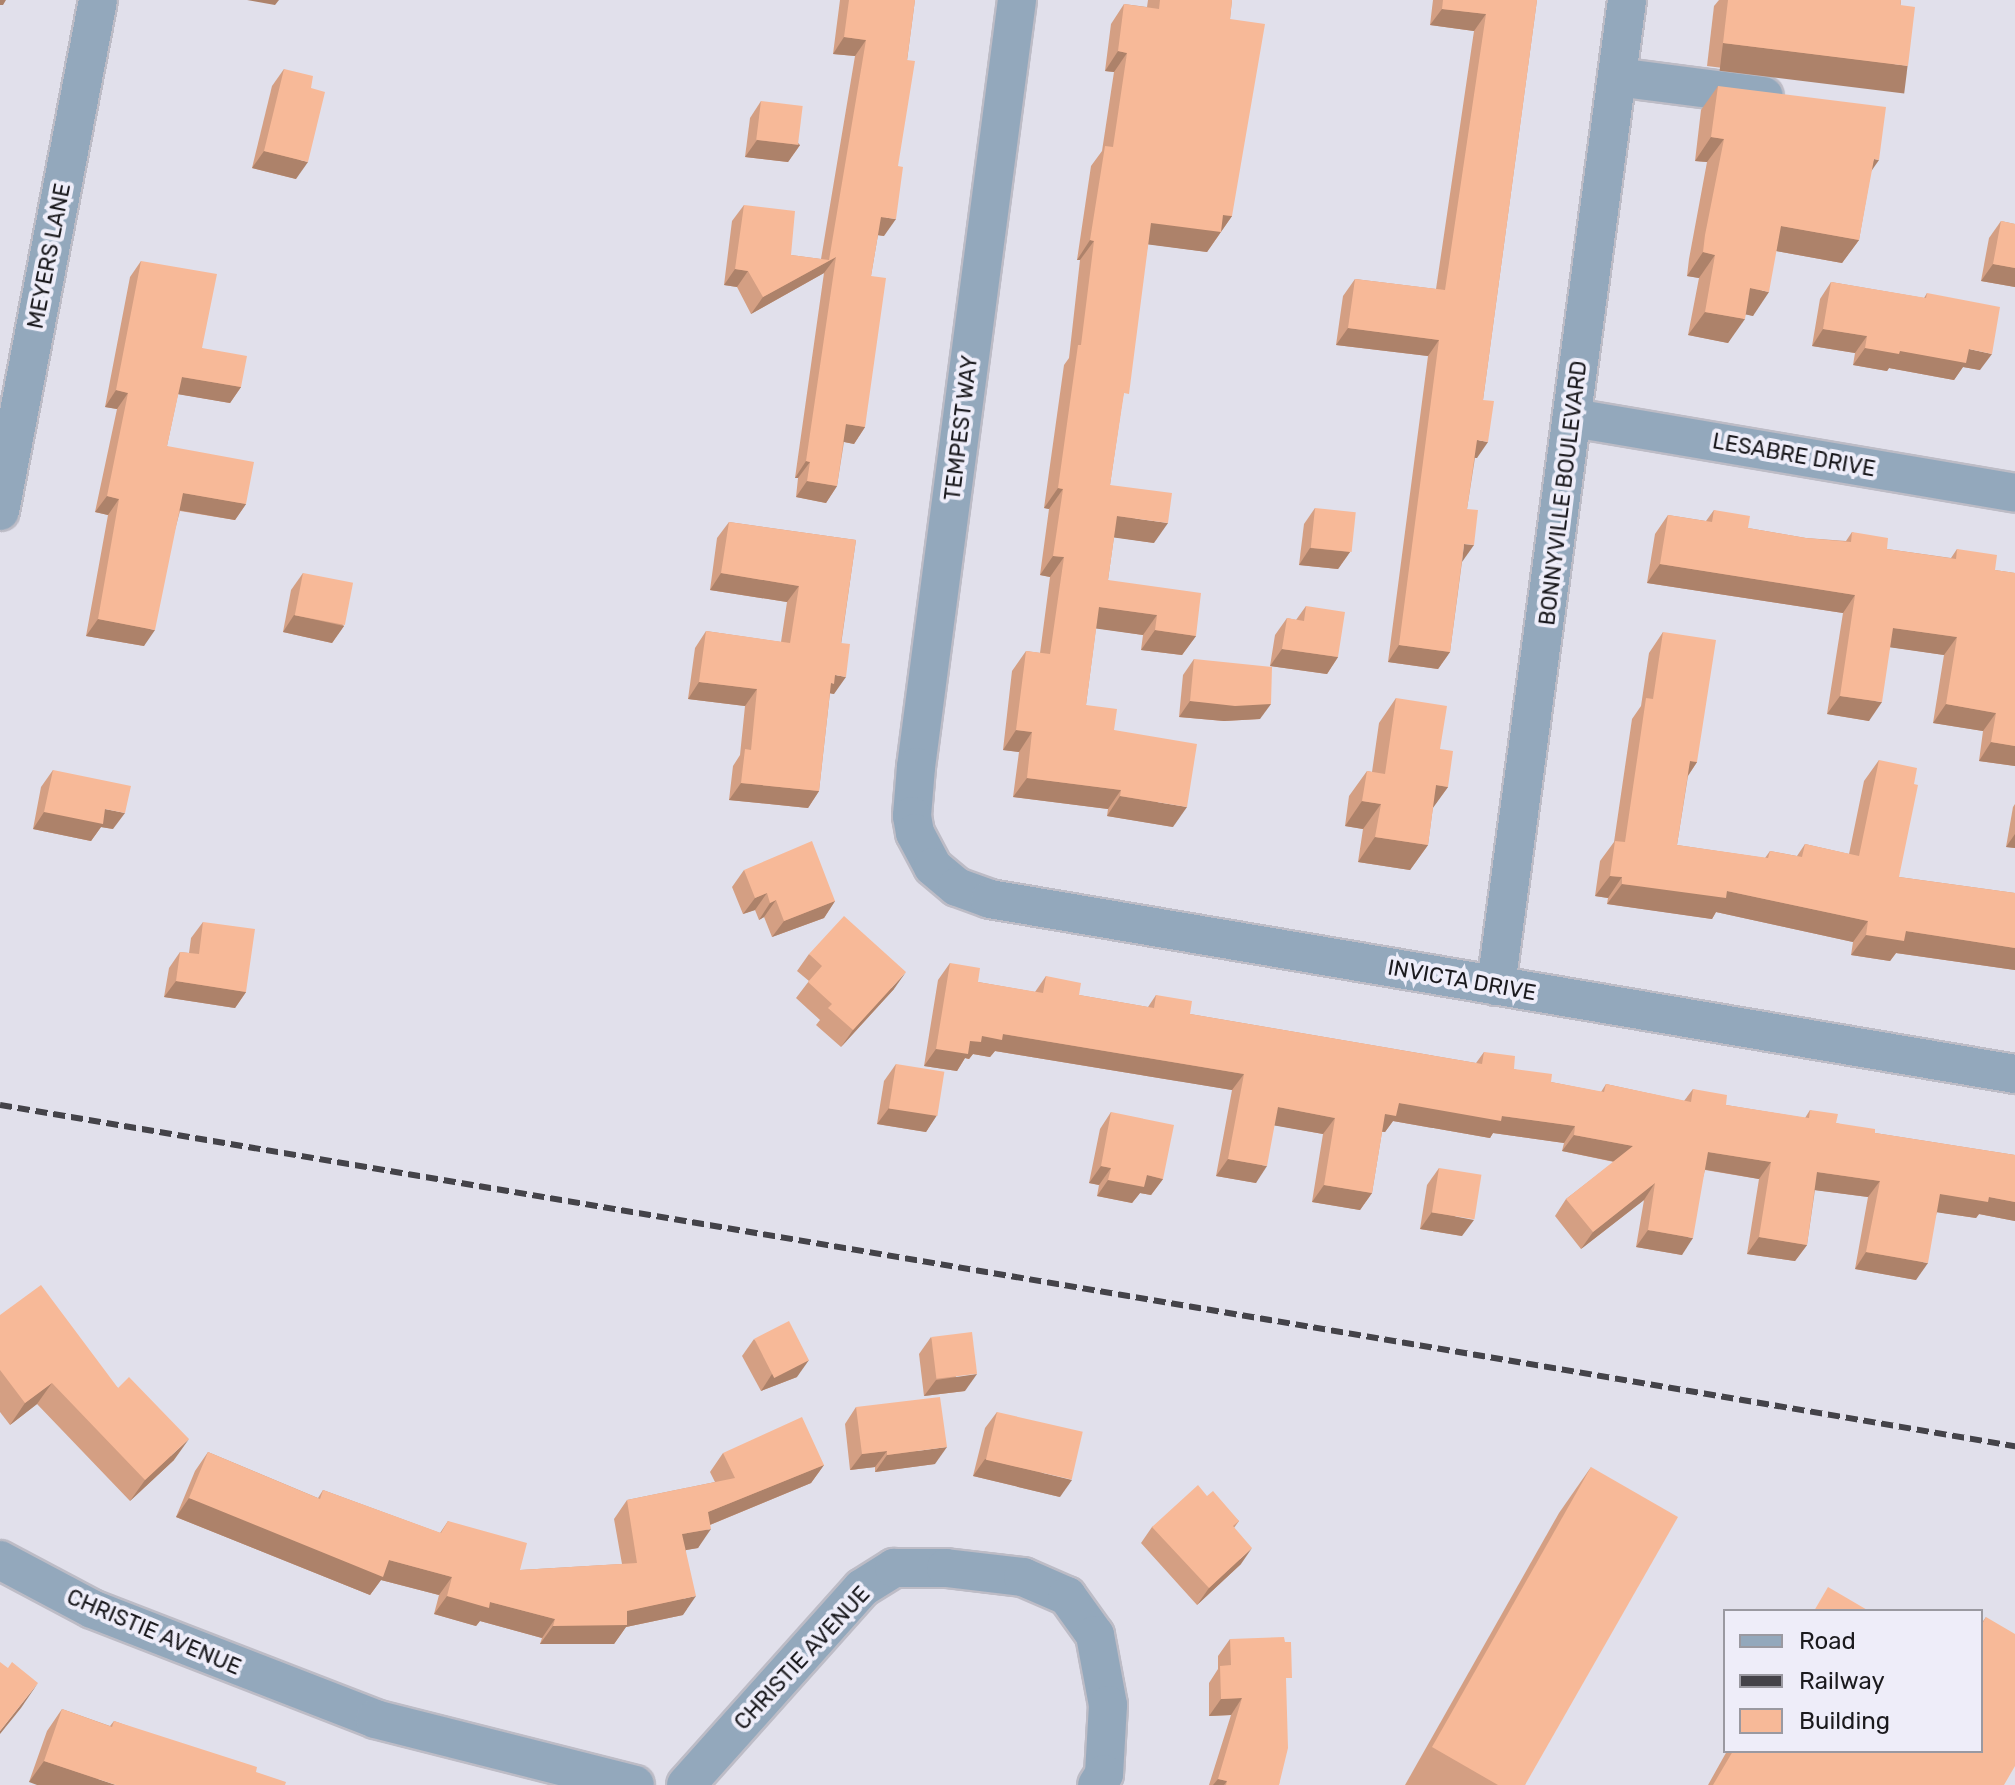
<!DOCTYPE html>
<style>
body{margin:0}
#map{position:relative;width:2015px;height:1785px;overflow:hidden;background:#e1e0eb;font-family:Rubik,sans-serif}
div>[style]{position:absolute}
.roads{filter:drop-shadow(2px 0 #bdbcc6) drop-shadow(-2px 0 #bdbcc6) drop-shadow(0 2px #bdbcc6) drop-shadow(0 -2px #bdbcc6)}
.minor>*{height:38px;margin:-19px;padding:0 19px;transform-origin:19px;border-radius:19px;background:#93a8bc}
.rail>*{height:6px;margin-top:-3px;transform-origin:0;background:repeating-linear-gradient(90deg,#444349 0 12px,transparent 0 18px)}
.wall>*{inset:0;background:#d49f83}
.shaded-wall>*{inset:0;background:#ad826a;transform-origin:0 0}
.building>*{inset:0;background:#f7b998;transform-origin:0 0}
span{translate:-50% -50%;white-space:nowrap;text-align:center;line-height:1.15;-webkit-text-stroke:8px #eeedf9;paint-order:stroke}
.street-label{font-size:22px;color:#1b1a1e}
.legend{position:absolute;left:1723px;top:1609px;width:260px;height:144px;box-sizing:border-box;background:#eeedf9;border:2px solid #9a99a1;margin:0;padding:10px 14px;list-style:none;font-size:24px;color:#1b1a1e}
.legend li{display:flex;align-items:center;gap:16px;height:40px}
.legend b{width:40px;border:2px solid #9a99a1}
</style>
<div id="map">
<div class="roads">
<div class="minor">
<div style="left:1017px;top:0;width:774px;rotate:97.5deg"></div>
<div style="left:916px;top:767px;width:49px;rotate:94.7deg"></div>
<div style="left:912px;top:816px;width:17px;rotate:80deg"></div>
<div style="left:915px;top:833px;width:38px;rotate:62deg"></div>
<div style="left:933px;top:867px;width:31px;rotate:40deg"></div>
<div style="left:957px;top:887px;width:35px;rotate:20deg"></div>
<div style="left:990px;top:899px;width:1040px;rotate:9.69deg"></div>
<div style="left:1617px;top:77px;width:148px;rotate:7.4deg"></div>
<div style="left:1573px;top:418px;width:448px;rotate:9.6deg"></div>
<div style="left:0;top:511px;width:520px;rotate:-79.14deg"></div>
<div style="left:1496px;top:986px;width:995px;rotate:-82.43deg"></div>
<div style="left:0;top:1560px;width:104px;rotate:28deg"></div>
<div style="left:92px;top:1609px;width:304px;rotate:21.2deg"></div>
<div style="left:375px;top:1719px;width:268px;rotate:14.2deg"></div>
<div style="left:686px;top:1785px;width:264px;rotate:-48.2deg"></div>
<div style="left:862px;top:1588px;width:38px;rotate:-32deg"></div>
<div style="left:894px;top:1568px;width:52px"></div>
<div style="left:946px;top:1568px;width:78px;rotate:6.7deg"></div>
<div style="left:1023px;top:1577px;width:48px;rotate:23.4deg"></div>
<div style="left:1067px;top:1596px;width:48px;rotate:54.3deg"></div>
<div style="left:1095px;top:1635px;width:71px;rotate:79.5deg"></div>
<div style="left:1108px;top:1705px;width:69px;rotate:93.3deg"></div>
<div style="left:1104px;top:1774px;width:13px;rotate:122deg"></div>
</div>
</div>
<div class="rail">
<div style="left:0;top:1105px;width:2044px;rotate:9.61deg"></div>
</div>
<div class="wall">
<div style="clip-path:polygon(840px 0,915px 0,884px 236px,878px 235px,871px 276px,865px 427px,854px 444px,844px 442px,837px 486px,826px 503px,796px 497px,798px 478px,795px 478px,824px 273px,751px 314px,737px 287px,724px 285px,732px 221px,744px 205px,791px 255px,821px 259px,855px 56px,833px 54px)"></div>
<div style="clip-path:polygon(1148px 0,1232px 0,1230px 19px,1232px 216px,1207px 252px,1148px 244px,1122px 403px,1110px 485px,1154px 543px,1114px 537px,1108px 580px,1196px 636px,1182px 655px,1141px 650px,1143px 635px,1096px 628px,1086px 705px,1114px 730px,1173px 827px,1107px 816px,1108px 809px,1013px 797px,1019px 752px,1003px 750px,1012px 671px,1026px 651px,1040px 653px,1050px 577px,1040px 575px,1049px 509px,1044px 508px,1064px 365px,1069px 358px,1080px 260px,1077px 260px,1091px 166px,1102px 151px,1114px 72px,1105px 71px,1111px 24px,1124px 4px,1147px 7px)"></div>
<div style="clip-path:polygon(1433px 0,1537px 0,1483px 400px,1477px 458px,1475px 458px,1467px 509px,1462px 562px,1450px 652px,1438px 669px,1388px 662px,1428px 356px,1336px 345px,1343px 296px,1355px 279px,1436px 289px,1474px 31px,1430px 25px)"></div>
<div style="clip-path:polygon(1719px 0,1901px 0,1892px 89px,1707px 66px,1714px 6px)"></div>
<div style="clip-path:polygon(284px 69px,311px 88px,296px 179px,252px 168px,272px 86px)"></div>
<div style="clip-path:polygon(1718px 86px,1871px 171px,1859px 240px,1842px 263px,1776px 251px,1753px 316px,1746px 314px,1728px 343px,1688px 335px,1699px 278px,1687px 276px,1689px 259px,1707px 162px,1695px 161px,1701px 110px)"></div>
<div style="clip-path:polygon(761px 101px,800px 145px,788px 162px,745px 157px,750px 118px)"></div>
<div style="clip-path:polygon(2001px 221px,2015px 224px,2015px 287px,1981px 281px,1989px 238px)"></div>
<div style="clip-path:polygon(141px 261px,202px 348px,241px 387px,230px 403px,178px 394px,167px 446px,246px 504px,235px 520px,180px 511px,144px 646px,86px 636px,108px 515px,95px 512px,117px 409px,105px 407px,130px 277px)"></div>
<div style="clip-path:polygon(1831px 282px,1924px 298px,1927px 293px,1980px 370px,1963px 367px,1954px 380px,1889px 368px,1887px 371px,1853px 365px,1855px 353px,1812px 346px,1820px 299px)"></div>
<div style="clip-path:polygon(1315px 508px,1350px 552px,1338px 569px,1299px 565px,1304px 524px)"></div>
<div style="clip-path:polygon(1714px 510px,1748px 528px,1806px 538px,1846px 541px,1852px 532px,1887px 549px,1951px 558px,1957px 549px,1995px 570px,2015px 573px,2015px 766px,1979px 761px,1983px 731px,1933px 723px,1944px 655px,1890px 647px,1869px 721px,1827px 714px,1843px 613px,1647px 583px,1655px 534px,1668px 515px,1706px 521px)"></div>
<div style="clip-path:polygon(729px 522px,856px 540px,834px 694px,830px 693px,819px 791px,808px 808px,729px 800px,733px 766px,740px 755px,745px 706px,688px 699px,695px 648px,706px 631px,781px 642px,787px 602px,710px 590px,717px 538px)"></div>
<div style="clip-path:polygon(303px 573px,344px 626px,332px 643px,283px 632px,291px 590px)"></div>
<div style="clip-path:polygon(1306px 606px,1338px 657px,1327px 674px,1270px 666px,1275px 635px,1287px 618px,1296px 620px)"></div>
<div style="clip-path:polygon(1663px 632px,1697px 762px,1688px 776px,1677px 845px,1765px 858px,1770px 851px,1797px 856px,1805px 844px,1849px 854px,1864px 781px,1879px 760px,1899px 877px,2015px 893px,2015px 970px,1896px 953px,1890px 961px,1851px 955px,1853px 942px,1716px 912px,1712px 919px,1607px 904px,1608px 898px,1595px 896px,1600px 861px,1614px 842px,1632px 719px,1641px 706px,1649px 653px)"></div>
<div style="clip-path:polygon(1194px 659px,1260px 719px,1224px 721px,1179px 717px,1183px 675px)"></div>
<div style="clip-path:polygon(1396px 698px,1440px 749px,1448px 787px,1433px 807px,1428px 845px,1410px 870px,1358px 862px,1363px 829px,1345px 826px,1349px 796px,1367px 771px,1372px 772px,1379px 723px)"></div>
<div style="clip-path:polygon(53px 770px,113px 829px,101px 827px,91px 841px,33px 829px,41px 787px)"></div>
<div style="clip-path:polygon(2015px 804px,2015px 848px,2006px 847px,2013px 807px)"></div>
<div style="clip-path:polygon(744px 870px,835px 901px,824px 918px,772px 937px,764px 917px,759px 920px,755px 910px,743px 914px,732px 887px)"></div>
<div style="clip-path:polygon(203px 922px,246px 992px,235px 1008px,164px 997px,169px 968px,180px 952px,189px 953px,191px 938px)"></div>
<div style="clip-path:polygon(809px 954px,894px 989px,841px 1047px,816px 1025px,820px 1020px,796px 998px,809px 981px,797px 971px)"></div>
<div style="clip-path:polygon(950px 963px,978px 982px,1035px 992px,1046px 976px,1079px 995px,1148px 1007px,1156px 995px,1190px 1014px,1476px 1063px,1484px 1052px,1514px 1069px,1551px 1082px,1601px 1092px,1606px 1084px,1684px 1101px,1693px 1089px,1726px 1105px,1805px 1118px,1810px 1110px,1836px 1123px,1875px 1133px,2015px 1155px,2015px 1221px,1979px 1214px,1976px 1218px,1937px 1212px,1916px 1280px,1855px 1269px,1868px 1197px,1815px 1190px,1807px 1245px,1795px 1261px,1747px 1254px,1759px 1179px,1705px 1170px,1682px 1255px,1636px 1247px,1644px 1200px,1581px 1249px,1555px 1216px,1566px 1199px,1614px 1162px,1562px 1151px,1564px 1143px,1493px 1133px,1490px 1138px,1393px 1121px,1385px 1132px,1382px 1132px,1372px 1193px,1360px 1210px,1312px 1202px,1323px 1134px,1274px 1125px,1256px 1183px,1216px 1176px,1232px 1090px,995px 1051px,990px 1057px,973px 1054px,969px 1059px,965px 1058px,957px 1071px,924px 1066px,938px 980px)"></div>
<div style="clip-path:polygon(896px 1064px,937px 1115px,926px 1132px,877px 1124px,884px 1081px)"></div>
<div style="clip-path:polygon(1111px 1112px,1163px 1179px,1151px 1195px,1140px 1193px,1132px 1203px,1097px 1196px,1099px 1185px,1089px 1183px,1100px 1129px)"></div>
<div style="clip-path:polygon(1439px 1168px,1462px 1236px,1420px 1229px,1427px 1185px)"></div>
<div style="clip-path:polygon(0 1315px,118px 1388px,174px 1460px,130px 1501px,37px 1404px,10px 1425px,0 1412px)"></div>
<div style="clip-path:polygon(931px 1337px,965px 1391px,924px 1396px,919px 1354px)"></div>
<div style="clip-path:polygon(754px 1339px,797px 1377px,761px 1391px,742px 1356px)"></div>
<div style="clip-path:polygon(856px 1407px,935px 1464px,875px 1472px,875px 1467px,850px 1470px,845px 1424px)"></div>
<div style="clip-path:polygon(997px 1412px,1060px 1497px,973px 1476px,985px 1428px)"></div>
<div style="clip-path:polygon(208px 1452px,318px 1498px,323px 1490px,440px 1533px,448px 1521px,520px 1570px,622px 1564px,614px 1519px,627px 1500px,715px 1482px,710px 1472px,723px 1453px,824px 1465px,811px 1483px,710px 1525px,698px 1548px,686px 1550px,683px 1615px,626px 1627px,614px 1644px,540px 1644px,542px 1638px,480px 1621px,476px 1626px,434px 1614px,439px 1595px,381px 1580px,370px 1595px,176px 1517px,195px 1471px)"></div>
<div style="clip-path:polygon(1591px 1467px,1525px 1785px,1405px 1785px,1559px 1513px)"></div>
<div style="clip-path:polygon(1207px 1496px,1239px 1521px,1234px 1528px,1241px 1564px,1197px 1605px,1141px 1543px,1152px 1527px)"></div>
<div style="clip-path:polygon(1986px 1617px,2004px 1785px,1708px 1785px,1727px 1751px,1981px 1751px,1981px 1624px)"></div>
<div style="clip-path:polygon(1230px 1639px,1286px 1686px,1279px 1785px,1209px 1785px,1231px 1715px,1209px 1716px,1209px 1683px,1218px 1669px,1218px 1656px)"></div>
<div style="clip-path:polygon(62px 1709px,110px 1726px,114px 1721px,256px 1772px,29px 1782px,47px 1731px)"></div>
</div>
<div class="shaded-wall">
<div style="clip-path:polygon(0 0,6px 0,3px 5px,0 5px)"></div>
<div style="clip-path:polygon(247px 0,279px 0,275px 5px)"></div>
<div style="clip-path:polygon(1442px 9px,1486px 14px,1474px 31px,1430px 25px)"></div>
<div style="clip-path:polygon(844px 37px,866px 40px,855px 56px,833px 54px)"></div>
<div style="left:1723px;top:43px;width:186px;height:28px;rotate:7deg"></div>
<div style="clip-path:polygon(1118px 51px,1127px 53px,1114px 72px,1105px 71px)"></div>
<div style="clip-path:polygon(1711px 137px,1724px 139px,1707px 162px,1695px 161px)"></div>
<div style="clip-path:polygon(757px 140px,800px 145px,788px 162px,745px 157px)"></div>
<div style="clip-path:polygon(264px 151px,308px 162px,296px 179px,252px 168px)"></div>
<div style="clip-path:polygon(1874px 159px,1879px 160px,1863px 183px)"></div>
<div style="clip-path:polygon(1223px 215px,1232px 216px,1207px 252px,1137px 243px,1151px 223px)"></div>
<div style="clip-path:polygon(881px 217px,896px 219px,884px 236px,869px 234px)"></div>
<div style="clip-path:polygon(1781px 226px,1859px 240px,1842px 263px,1765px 249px)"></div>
<div style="clip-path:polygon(1090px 240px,1094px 241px,1080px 260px,1077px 260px)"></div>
<div style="clip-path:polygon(1703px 252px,1715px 255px,1699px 278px,1687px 276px)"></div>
<div style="clip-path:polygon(836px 257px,824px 273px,751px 314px,763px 297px)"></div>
<div style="clip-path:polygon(1993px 264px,2015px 268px,2015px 287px,1981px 281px)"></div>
<div style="clip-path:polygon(735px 269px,748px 271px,737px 287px,724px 285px)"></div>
<div style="clip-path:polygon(1750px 288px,1769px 292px,1753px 316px,1734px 312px)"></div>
<div style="clip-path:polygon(1705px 312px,1745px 319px,1728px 343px,1688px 335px)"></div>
<div style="clip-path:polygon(1348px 328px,1439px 340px,1428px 356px,1336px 345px)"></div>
<div style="clip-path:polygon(1823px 329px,1867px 336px,1855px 353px,1812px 346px)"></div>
<div style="clip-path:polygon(1865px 348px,1900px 351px,1969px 349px,1992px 354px,1980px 370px,1963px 367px,1954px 380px,1889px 368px,1887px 371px,1853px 365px)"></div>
<div style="clip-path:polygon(182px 377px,241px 387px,230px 403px,171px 393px)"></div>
<div style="clip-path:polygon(116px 390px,128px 393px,117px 409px,105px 407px)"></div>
<div style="clip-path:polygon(846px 424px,865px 427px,854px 444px,835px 440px)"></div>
<div style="clip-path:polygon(1477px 440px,1488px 442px,1477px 458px,1466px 457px)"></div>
<div style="clip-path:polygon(806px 461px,810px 462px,798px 478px,795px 478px)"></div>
<div style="clip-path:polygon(807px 481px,837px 486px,826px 503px,796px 497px)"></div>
<div style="clip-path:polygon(1058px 488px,1063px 489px,1049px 509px,1044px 508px)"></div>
<div style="clip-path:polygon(183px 493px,246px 504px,235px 520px,172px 509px)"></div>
<div style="clip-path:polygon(107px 496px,119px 499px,108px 515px,95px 512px)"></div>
<div style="clip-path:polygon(1117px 516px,1168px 523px,1154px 543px,1103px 536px)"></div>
<div style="clip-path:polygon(1464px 544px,1474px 545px,1462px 562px)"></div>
<div style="clip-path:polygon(1310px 548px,1350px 552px,1338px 569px,1299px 565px)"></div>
<div style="clip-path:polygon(1053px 556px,1064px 557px,1050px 577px,1040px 575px)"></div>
<div style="clip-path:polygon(1660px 564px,1855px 595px,1843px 613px,1647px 583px)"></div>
<div style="clip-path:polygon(721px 573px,799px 586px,787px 602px,710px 590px)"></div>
<div style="clip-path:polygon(1099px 607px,1157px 615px,1143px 635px,1085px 627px)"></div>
<div style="clip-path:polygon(294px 615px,344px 626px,332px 643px,283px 632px)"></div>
<div style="clip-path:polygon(98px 619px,155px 630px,144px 646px,86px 636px)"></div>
<div style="clip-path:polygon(1893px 628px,1957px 637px,1944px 655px,1881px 646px)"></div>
<div style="clip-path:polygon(1155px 630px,1196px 636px,1182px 655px,1141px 650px)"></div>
<div style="clip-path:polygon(1399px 645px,1450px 652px,1438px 669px,1388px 662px)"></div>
<div style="clip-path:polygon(1282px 649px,1338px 657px,1327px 674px,1270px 666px)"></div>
<div style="clip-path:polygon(835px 675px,846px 677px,834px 694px,828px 693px,822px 701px)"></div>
<div style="clip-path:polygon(699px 682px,757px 689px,745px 706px,688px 699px)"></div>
<div style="clip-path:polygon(1840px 696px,1882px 702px,1869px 721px,1827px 714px)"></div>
<div style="clip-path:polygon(1190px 701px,1271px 704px,1260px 719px,1224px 721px,1179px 717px)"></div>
<div style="clip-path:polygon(1946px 704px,1996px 713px,1983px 731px,1933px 723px)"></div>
<div style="clip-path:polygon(1016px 730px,1032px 732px,1019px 752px,1003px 750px)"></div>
<div style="clip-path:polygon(1991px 742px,2015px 746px,2015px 766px,1979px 761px)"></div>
<div style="clip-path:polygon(1690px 761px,1697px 762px,1683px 783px)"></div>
<div style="clip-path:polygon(1027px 778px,1121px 790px,1108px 809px,1013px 797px)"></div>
<div style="clip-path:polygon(741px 783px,819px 791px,808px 808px,729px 800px)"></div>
<div style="clip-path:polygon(1436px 785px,1448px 787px,1430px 812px)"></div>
<div style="clip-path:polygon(1120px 796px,1187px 807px,1173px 827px,1107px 816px)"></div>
<div style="clip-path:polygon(1362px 801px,1381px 804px,1363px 829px,1345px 826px)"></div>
<div style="clip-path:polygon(105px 809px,125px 813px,113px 829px,101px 827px,91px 841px,33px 829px,44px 812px)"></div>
<div style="clip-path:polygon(2015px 834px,2015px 848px,2006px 847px)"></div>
<div style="clip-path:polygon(1375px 837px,1428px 845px,1410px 870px,1358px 862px)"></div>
<div style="clip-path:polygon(1610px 876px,1622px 877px,1608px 898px,1595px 896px)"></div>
<div style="clip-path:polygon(1622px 884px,1727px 891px,1868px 921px,1853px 942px,1716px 912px,1712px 919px,1607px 904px)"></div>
<div style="clip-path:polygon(767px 893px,755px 910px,743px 914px,755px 898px)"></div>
<div style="clip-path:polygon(776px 900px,764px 917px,759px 920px,770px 903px)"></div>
<div style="clip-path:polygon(835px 901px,824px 918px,772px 937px,784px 921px)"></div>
<div style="clip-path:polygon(1906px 931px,2015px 948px,2015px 970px,1896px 953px,1890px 961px,1851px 955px,1866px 935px)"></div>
<div style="clip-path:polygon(906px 972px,894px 989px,841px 1047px,853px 1030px)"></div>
<div style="clip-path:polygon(176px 981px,246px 992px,235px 1008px,164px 997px)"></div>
<div style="clip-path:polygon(1003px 1034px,1244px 1074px,1232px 1090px,995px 1051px,990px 1057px,973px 1054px,969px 1059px,965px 1058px,957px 1071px,924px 1066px,936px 1049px,970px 1041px,982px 1036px)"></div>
<div style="clip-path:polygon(1399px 1103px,1502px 1116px,1575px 1126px,1564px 1143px,1493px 1133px,1490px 1138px,1393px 1121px,1385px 1132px,1373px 1130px,1385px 1114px)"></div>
<div style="clip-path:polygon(1278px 1107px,1335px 1118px,1323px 1134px,1266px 1124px)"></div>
<div style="clip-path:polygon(889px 1108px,937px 1115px,926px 1132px,877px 1124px)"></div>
<div style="clip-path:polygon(1574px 1135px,1633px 1146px,1621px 1163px,1562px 1151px)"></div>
<div style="clip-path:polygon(1708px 1152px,1771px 1162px,1759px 1179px,1696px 1168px)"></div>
<div style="clip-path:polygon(1228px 1159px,1267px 1166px,1256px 1183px,1216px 1176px)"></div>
<div style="clip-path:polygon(1101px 1166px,1111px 1168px,1099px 1185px,1089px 1183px)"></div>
<div style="clip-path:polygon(1817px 1172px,1880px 1181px,1868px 1197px,1806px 1189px)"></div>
<div style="clip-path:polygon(1147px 1175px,1163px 1179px,1151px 1195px,1140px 1193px,1132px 1203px,1097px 1196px,1108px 1180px)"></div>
<div style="clip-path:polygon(1655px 1183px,1644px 1200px,1581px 1249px,1593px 1232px)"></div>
<div style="clip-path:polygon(1324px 1185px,1372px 1193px,1360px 1210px,1312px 1202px)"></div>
<div style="clip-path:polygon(1940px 1194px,1989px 1197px,2015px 1202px,2015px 1221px,1979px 1214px,1976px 1218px,1928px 1211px)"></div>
<div style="clip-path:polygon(1432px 1212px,1474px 1220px,1462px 1236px,1420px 1229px)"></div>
<div style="clip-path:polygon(1648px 1230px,1693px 1238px,1682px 1255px,1636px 1247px)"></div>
<div style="clip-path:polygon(1759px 1237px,1807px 1245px,1795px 1261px,1747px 1254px)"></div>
<div style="clip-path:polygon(1866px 1252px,1928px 1263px,1916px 1280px,1855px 1269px)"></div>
<div style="clip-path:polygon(809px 1360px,797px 1377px,761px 1391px,772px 1374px)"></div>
<div style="clip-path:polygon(977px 1374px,965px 1391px,924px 1396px,936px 1380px)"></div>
<div style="clip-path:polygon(52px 1383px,37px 1404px,10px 1425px,25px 1403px)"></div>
<div style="clip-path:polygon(189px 1439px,174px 1460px,130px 1501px,145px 1480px)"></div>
<div style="clip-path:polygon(947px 1447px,935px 1464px,875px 1472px,887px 1455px)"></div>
<div style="clip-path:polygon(887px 1451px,875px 1467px,850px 1470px,862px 1454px)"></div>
<div style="clip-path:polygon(985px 1459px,1072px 1480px,1060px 1497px,973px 1476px)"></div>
<div style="clip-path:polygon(824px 1465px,811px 1483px,695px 1531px,708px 1512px)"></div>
<div style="clip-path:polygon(189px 1498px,389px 1560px,452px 1577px,439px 1595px,381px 1580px,370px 1595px,176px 1517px)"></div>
<div style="clip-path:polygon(711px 1529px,698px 1548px,669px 1553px,682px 1534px)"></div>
<div style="clip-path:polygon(1252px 1548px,1241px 1564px,1197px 1605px,1209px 1588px)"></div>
<div style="clip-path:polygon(447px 1596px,490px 1602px,555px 1619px,542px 1638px,480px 1621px,476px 1626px,434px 1614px)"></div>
<div style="clip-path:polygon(696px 1596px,683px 1615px,626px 1627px,614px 1644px,540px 1644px,553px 1626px)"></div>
<div style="clip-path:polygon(38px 1683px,21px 1708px,0 1734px,0 1731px)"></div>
<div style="clip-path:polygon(1242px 1698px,1231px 1715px,1209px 1716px,1221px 1699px)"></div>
<div style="clip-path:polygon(44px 1761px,116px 1785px,37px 1785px,29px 1782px)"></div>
<div style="clip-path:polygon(1218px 1779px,1227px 1781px,1224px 1785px,1213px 1785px)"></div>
</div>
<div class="building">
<div style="clip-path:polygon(849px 0,915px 0,907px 60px,915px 61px,898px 166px,903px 167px,896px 219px,881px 217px,871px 276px,886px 278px,865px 427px,846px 424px,837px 486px,807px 481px,810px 462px,806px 461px,836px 257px,763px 297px,748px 271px,735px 269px,744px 205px,795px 211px,791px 255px,829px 260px,866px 40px,844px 37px)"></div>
<div style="clip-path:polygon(1160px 0,1232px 0,1230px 19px,1265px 24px,1232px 216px,1223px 215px,1221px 232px,1151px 223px,1129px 394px,1124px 393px,1110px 485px,1172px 493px,1168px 523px,1117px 516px,1108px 580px,1201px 593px,1196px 636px,1155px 630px,1157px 615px,1099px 607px,1086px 705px,1117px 709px,1114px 730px,1197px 744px,1187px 807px,1120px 796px,1121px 790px,1027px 778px,1032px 732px,1016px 730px,1026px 651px,1050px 654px,1064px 557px,1053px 556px,1063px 489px,1058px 488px,1078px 345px,1081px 345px,1094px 241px,1090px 240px,1105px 146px,1113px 147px,1127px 53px,1118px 51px,1124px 4px,1159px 9px)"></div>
<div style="clip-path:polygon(1443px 0,1537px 0,1483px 400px,1494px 401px,1488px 442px,1477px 440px,1467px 509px,1478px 510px,1474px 545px,1464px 544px,1450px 652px,1399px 645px,1439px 340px,1348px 328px,1355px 279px,1445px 290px,1486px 14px,1442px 9px)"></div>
<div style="clip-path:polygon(1728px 0,1901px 0,1900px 5px,1915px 7px,1908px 66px,1723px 43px)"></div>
<div style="clip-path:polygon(284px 69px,313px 76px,311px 88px,325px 92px,308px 162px,264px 151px)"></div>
<div style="clip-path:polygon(1718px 86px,1886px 107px,1879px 160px,1874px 159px,1859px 240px,1781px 226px,1769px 292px,1750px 288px,1745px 319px,1705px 312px,1715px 255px,1703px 252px,1705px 235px,1724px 139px,1711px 137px)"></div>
<div style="left:761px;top:101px;width:42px;height:39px;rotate:7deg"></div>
<div style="clip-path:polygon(2001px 221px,2015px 224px,2015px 268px,1993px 264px)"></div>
<div style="clip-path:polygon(141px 261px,217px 274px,202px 348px,247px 356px,241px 387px,182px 377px,167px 446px,254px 462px,246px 504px,183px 493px,155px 630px,98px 619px,119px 499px,107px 496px,128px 393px,116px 390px)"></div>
<div style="clip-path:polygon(1831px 282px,1926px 298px,1927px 293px,2000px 307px,1992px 354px,1969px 349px,1966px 363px,1900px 351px,1899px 354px,1865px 348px,1867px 336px,1823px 329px)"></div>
<div style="left:1315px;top:508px;width:41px;height:40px;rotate:6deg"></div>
<div style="clip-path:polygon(1714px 510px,1750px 516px,1748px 528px,1806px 538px,1851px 542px,1852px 532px,1888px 538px,1887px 549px,1956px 559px,1957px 549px,1997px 555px,1995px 570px,2015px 573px,2015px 746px,1991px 742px,1996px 713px,1946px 704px,1957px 637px,1893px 628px,1882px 702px,1840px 696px,1855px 595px,1660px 564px,1668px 515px,1712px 522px)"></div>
<div style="clip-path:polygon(729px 522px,856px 540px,841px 643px,850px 644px,846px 677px,835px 675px,834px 684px,831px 683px,819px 791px,741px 783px,745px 749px,751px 750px,757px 689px,699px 682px,706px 631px,790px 643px,799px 586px,721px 573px)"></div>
<div style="left:303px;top:573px;width:51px;height:43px;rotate:11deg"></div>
<div style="clip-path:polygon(1306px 606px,1345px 612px,1338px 657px,1282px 649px,1287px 618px,1304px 621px)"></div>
<div style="clip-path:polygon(1663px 632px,1716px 640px,1697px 762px,1690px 761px,1677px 845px,1768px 858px,1770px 851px,1802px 857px,1805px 844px,1859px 856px,1879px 760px,1917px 768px,1914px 784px,1918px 785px,1899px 877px,2015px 893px,2015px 948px,1906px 931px,1904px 941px,1866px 935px,1868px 921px,1727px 891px,1726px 898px,1622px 884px,1622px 877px,1610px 876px,1615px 841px,1625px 842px,1646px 698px,1653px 699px)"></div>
<div style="clip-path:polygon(1194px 659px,1272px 667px,1271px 704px,1235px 706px,1190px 701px)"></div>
<div style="clip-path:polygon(1396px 698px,1447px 706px,1440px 749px,1453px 751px,1448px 787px,1436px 785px,1428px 845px,1375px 837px,1381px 804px,1362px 801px,1367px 771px,1385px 774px)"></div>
<div style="clip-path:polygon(53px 770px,131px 786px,125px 813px,105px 809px,103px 824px,44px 812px)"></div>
<div style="clip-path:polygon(812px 841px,835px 901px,784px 921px,776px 900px,770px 903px,767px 893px,755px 898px,744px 870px)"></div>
<div style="clip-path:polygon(844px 916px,906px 972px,853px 1030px,828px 1008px,832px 1004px,808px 982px,822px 966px,809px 954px)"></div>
<div style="clip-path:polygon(203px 922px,255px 929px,246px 992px,176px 981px,180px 952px,199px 954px)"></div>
<div style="clip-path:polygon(950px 963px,980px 968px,978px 982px,1043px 993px,1046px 976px,1081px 983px,1079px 995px,1154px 1008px,1156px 995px,1192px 1001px,1190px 1014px,1482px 1064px,1484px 1052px,1515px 1056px,1514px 1069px,1552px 1074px,1551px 1082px,1604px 1092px,1606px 1084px,1691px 1102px,1693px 1089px,1727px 1095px,1726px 1105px,1809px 1118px,1810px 1110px,1838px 1114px,1836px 1123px,1875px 1129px,1875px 1133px,2015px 1155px,2015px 1202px,1989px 1197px,1988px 1202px,1940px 1194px,1928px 1263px,1866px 1252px,1880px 1181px,1817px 1172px,1807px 1245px,1759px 1237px,1771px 1162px,1708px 1152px,1693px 1238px,1648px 1230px,1655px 1183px,1593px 1232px,1566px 1199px,1633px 1146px,1574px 1135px,1575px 1126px,1502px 1116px,1501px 1121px,1399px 1103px,1396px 1116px,1385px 1114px,1372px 1193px,1324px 1185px,1335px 1118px,1278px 1107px,1267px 1166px,1228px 1159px,1244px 1074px,1003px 1034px,1002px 1040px,982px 1036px,981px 1042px,970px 1041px,968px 1054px,936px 1049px)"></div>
<div style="left:896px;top:1064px;width:49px;height:45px;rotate:9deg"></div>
<div style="clip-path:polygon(1111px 1112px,1174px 1125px,1163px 1179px,1147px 1175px,1144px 1187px,1108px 1180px,1111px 1168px,1101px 1166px)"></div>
<div style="left:1439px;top:1168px;width:43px;height:45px;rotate:9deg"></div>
<div style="clip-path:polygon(41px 1285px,118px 1388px,129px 1377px,189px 1439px,145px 1480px,52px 1383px,25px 1403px,0 1370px,0 1315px)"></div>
<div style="left:789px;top:1321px;width:44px;height:39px;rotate:63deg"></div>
<div style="left:972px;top:1332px;width:42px;height:41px;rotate:83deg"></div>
<div style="clip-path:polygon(940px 1397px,947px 1447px,887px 1455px,887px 1451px,862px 1454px,856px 1407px)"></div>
<div style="left:997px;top:1412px;width:88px;height:49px;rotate:13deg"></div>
<div style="clip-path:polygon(802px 1417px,824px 1465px,708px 1512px,711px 1529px,682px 1534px,696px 1596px,627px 1611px,627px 1625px,553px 1626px,555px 1619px,490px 1602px,489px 1608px,447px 1596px,452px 1577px,389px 1560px,383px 1577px,189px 1498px,208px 1452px,320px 1499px,323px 1490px,441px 1533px,448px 1521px,527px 1543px,520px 1570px,637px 1563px,627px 1500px,735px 1478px,723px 1453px)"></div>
<div style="clip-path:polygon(1591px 1467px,1678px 1517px,1525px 1785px,1498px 1785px,1432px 1747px)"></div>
<div style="clip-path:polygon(1198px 1485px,1207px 1496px,1213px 1491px,1239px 1521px,1233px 1526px,1252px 1548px,1209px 1588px,1152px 1527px)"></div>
<div style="clip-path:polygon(1828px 1587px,1869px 1611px,1814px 1611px)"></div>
<div style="clip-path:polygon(1986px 1617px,2015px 1634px,2015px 1766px,2004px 1785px,1713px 1785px,1733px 1751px,1981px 1751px,1981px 1626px)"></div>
<div style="clip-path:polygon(1284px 1637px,1285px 1642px,1291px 1642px,1292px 1678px,1286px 1678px,1288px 1748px,1279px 1785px,1226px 1785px,1227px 1781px,1218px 1779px,1242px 1698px,1221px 1699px,1220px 1666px,1231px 1665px,1230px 1639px)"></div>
<div style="clip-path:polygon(0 1662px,8px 1668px,12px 1662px,38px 1683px,0 1731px)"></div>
<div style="clip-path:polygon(62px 1709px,112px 1727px,114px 1721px,257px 1767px,256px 1772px,286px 1782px,285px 1785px,116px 1785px,44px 1761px)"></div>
</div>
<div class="street-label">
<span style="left:49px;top:256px;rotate:-79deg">MEYERS LANE</span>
<span style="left:961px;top:428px;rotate:-83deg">TEMPEST WAY</span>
<span style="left:1794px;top:455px;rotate:10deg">LESABRE DRIVE</span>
<span style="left:1563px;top:493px;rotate:-83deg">BONNYVILLE BOULEVARD</span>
<span style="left:1462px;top:980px;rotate:10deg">INVICTA DRIVE</span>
<span style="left:154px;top:1632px;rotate:23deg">CHRISTIE AVENUE</span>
<span style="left:802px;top:1658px;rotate:-47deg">CHRISTIE AVENUE</span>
</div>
<ul class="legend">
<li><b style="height:10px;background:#93a8bc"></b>Road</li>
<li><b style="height:10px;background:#444349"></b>Railway</li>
<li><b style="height:22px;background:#f7b998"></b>Building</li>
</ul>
</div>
